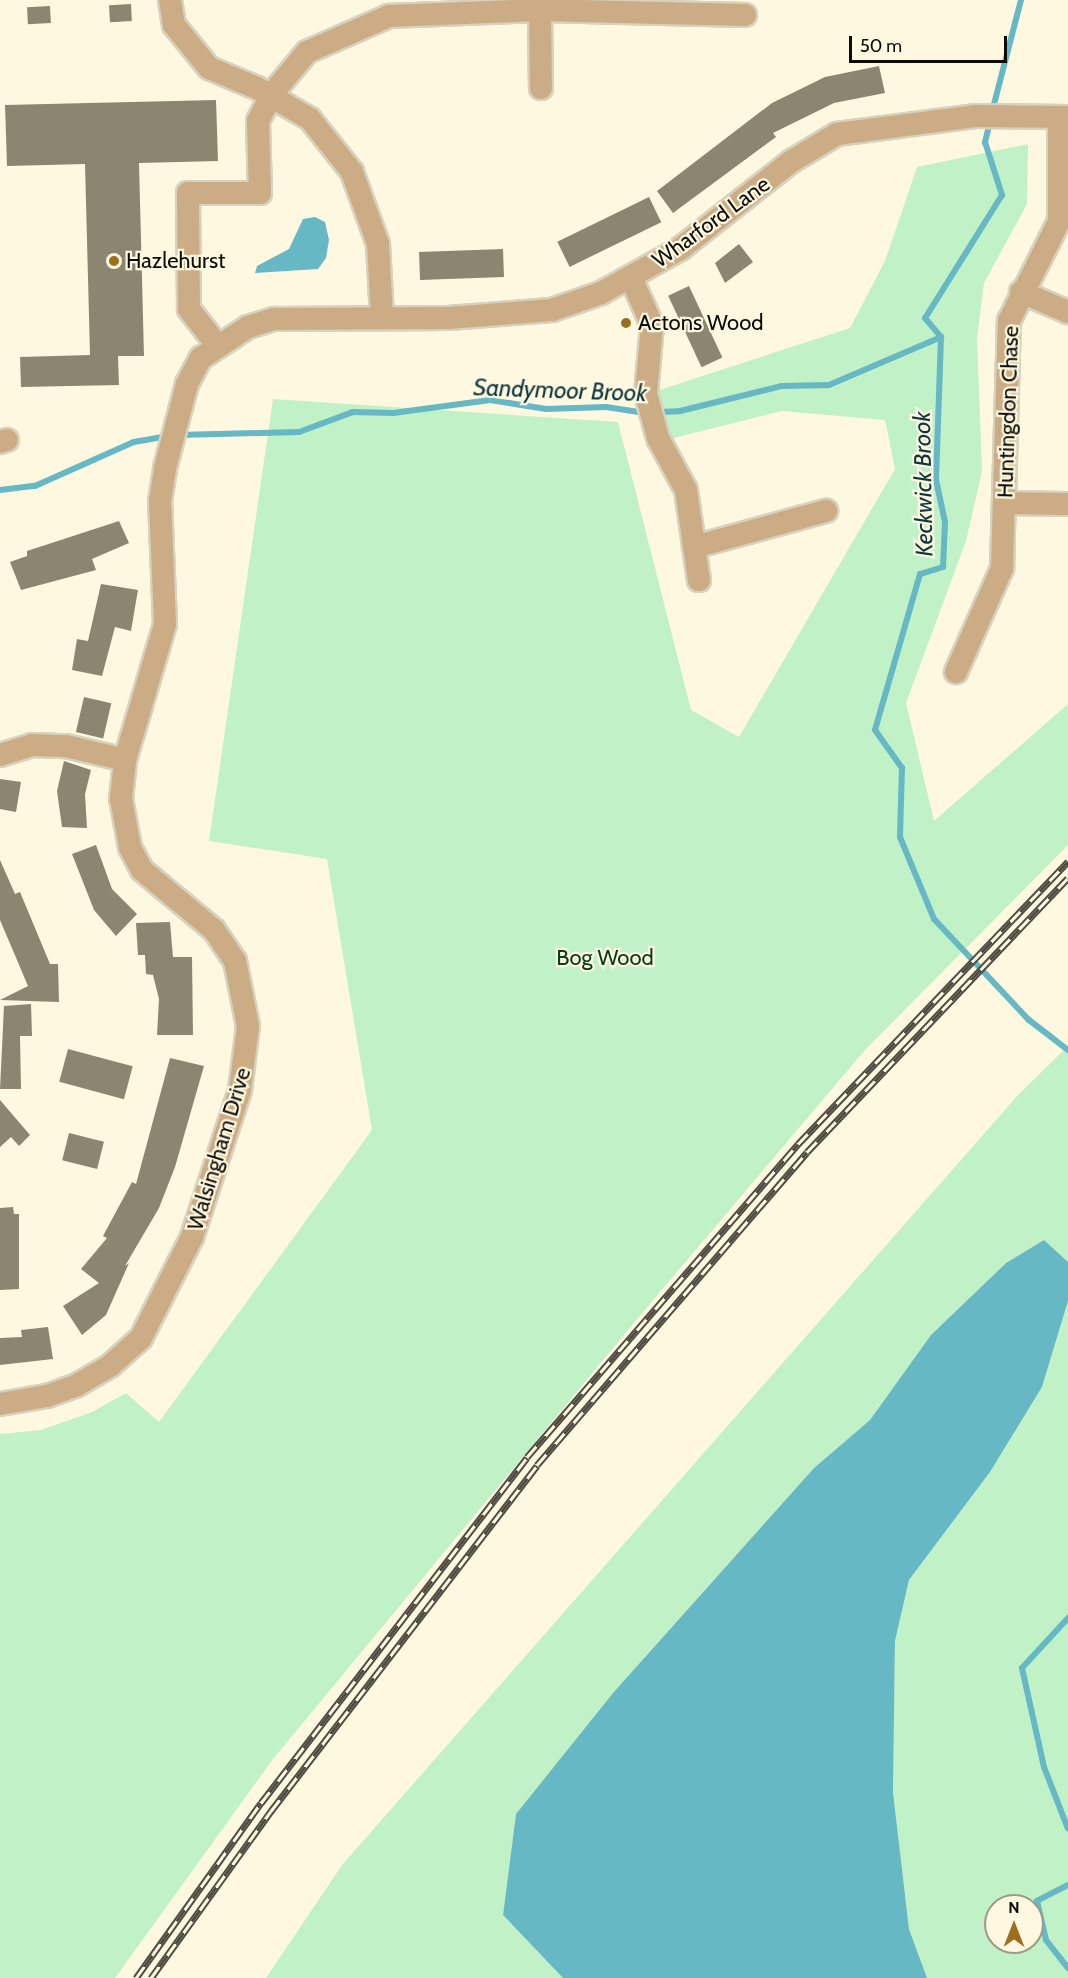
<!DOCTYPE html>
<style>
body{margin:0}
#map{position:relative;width:1068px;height:1978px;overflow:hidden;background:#fef8e1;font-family:Cabin,sans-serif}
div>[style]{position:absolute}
.green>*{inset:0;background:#c1f1c6}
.water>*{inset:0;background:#66b8c4}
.stream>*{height:6px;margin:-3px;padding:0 3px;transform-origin:3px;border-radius:3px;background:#66b8c4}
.building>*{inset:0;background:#8c8671;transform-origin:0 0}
.roads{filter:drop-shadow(2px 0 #d7d2be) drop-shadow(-2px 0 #d7d2be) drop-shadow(0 2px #d7d2be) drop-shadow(0 -2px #d7d2be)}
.minor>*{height:22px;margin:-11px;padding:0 11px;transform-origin:11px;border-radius:11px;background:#cbac85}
.rail>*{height:7px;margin-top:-3.5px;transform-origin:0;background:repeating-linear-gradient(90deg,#fef8e1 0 14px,#504c42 0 28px);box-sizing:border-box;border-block:2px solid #504c42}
.dots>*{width:16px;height:16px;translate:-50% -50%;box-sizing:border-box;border:3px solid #fef8e1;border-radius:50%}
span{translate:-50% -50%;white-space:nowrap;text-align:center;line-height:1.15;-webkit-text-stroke:4.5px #fef8e1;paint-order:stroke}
.street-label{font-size:22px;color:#0d0b05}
.poi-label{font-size:22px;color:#0d0b05}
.left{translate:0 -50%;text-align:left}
.park-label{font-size:22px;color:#064017}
.water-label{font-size:24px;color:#0e363c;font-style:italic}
.north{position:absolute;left:984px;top:1894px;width:60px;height:60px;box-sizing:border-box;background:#fef8e1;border:2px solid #9e9989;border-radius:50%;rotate:0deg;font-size:16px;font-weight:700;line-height:24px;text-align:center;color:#0d0b05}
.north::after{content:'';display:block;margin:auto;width:21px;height:27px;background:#9d6d20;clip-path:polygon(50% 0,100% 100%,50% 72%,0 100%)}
.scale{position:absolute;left:849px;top:36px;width:158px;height:27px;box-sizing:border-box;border:3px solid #0d0b05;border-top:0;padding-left:8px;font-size:18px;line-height:21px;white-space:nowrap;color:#0d0b05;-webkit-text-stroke:4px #fef8e1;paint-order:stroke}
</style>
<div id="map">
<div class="green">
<div style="clip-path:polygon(1028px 144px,1027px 204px,984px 283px,977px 338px,982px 471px,966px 541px,906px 703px,934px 821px,1068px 704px,1068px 845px,865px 1050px,638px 1318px,273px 1759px,115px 1978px,0 1978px,0 1434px,41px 1430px,92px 1412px,126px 1393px,159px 1422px,372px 1130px,327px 859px,209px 841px,273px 399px,618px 422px,691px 710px,739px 737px,895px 469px,885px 420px,782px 411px,662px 441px,647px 394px,850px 328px,885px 261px,917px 167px)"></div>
<div style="clip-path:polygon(1068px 1046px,1068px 1262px,1044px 1240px,1006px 1263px,931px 1335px,870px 1420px,814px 1468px,613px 1693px,516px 1814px,503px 1915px,563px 1978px,266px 1978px,342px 1865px,1018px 1095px)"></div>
<div style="clip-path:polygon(evenodd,1068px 1301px,1068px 1978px,927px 1978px,909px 1929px,893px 1791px,895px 1641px,909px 1580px,990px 1472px,1042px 1387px,1068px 1301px,996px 1906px,1032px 1906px,1032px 1942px,996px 1942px,996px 1906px)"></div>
</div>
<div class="water">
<div style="clip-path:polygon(315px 217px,325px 222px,329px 240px,326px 258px,318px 269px,255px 273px,257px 266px,289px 249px,303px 219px)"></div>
<div style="clip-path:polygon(1044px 1240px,1068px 1262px,1068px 1301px,1042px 1387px,990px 1472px,909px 1580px,895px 1641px,893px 1792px,909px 1929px,927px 1978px,563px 1978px,503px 1915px,516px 1814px,613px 1693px,814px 1468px,870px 1420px,931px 1335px,1006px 1263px)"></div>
</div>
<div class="stream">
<div style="left:992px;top:112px;width:116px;rotate:-75.5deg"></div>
<div style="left:990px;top:122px;width:21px;rotate:104deg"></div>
<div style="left:985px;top:142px;width:56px;rotate:72.2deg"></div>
<div style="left:1002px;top:195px;width:145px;rotate:122deg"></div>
<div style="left:925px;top:318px;width:25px;rotate:50deg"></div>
<div style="left:941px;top:337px;width:143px;rotate:92deg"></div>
<div style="left:936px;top:480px;width:43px;rotate:77.9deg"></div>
<div style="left:945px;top:522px;width:45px;rotate:92.5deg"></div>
<div style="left:943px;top:567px;width:24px;rotate:163deg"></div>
<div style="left:920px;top:574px;width:162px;rotate:106.1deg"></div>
<div style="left:875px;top:730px;width:47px;rotate:54.6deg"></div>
<div style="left:902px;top:768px;width:69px;rotate:91.7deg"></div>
<div style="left:900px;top:837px;width:89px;rotate:67.5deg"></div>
<div style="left:934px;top:919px;width:139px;rotate:46.8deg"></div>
<div style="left:1029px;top:1020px;width:49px;rotate:37.6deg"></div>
<div style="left:656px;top:412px;width:24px;rotate:-2deg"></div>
<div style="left:680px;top:411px;width:105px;rotate:-13.8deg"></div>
<div style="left:782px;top:386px;width:47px;rotate:-1.2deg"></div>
<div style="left:829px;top:385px;width:122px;rotate:-23.2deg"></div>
<div style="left:179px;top:435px;width:120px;rotate:-1.4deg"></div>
<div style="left:299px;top:432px;width:58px;rotate:-20.3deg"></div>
<div style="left:353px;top:412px;width:40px;rotate:1.4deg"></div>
<div style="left:393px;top:413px;width:98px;rotate:-7.6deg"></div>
<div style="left:490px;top:400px;width:57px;rotate:9.1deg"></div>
<div style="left:546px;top:409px;width:60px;rotate:-1.9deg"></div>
<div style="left:606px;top:407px;width:40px;rotate:8.5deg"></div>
<div style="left:0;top:490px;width:35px;rotate:-7deg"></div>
<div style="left:35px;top:486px;width:108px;rotate:-24deg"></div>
<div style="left:134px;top:442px;width:36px;rotate:-10deg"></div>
<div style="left:1068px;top:1618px;width:68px;rotate:132.6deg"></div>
<div style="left:1022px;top:1668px;width:101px;rotate:77.5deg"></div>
<div style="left:1044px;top:1767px;width:66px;rotate:68.8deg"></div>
<div style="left:1068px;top:1885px;width:35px;rotate:153deg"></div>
<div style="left:1037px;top:1901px;width:40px;rotate:77deg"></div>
<div style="left:1046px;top:1940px;width:36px;rotate:52deg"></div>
</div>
<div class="building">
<div style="left:131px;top:4px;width:17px;height:22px;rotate:87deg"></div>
<div style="left:50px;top:6px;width:17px;height:23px;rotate:87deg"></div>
<div style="clip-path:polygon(879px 66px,885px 93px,834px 103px,773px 133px,776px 137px,673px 213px,657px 191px,772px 103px,825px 77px)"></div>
<div style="clip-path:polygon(216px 100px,218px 161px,139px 163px,144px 356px,118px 356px,119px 385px,21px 387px,20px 357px,90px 355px,85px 164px,7px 166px,5px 105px)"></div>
<div style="left:649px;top:197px;width:28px;height:102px;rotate:64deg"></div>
<div style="clip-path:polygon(739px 244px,753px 262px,725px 283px,715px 263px)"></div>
<div style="left:503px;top:249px;width:28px;height:84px;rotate:88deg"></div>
<div style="left:689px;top:286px;width:79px;height:23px;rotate:65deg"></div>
<div style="clip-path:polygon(119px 521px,129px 543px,92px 559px,96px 570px,21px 590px,10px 562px,27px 556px,27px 551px)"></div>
<div style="clip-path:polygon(101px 584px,138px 590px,131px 631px,115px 627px,102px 676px,72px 670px,77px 639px,88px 641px)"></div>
<div style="left:84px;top:697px;width:28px;height:36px;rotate:13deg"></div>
<div style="clip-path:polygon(64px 761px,91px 770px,85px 794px,87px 828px,62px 827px,57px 791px)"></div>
<div style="clip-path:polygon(0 779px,21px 782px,16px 812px,0 809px)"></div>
<div style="clip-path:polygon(96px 845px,112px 889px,137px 914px,116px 936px,94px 910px,72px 854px)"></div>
<div style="clip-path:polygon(0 860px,15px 894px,20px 892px,50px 964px,58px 964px,59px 1002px,0 1000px,28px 986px,0 920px)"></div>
<div style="clip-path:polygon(170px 922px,173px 957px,192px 957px,193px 1035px,157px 1035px,159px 999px,153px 975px,146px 974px,145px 955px,138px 955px,136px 923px)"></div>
<div style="clip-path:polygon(31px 1004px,32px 1036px,20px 1036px,21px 1089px,0 1089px,4px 1006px)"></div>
<div style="left:68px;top:1049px;width:67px;height:34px;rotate:15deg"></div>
<div style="clip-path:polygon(170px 1058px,204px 1066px,175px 1167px,159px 1208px,125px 1266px,129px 1263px,106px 1315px,82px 1335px,63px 1306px,99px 1283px,81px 1269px,107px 1238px,103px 1236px,132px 1182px,136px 1184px)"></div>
<div style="clip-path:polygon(0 1100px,30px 1135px,19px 1146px,11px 1137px,0 1147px)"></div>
<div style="left:69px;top:1133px;width:36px;height:28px;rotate:14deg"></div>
<div style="clip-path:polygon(13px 1207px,14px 1214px,19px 1214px,19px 1289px,0 1290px,0 1208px)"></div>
<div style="clip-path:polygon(48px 1327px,53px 1359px,0 1365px,0 1338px,22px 1337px,21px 1330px)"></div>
</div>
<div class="roads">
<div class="minor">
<div style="left:170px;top:0;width:25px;rotate:81deg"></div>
<div style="left:174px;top:25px;width:55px;rotate:50.9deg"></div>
<div style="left:209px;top:68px;width:52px;rotate:22.6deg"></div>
<div style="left:257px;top:88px;width:61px;rotate:30.3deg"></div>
<div style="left:310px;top:119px;width:68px;rotate:51.6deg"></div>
<div style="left:352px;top:172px;width:77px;rotate:70.1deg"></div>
<div style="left:378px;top:244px;width:74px;rotate:86.9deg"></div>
<div style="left:540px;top:10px;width:78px;rotate:89.3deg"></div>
<div style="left:631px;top:278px;width:51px;rotate:65.9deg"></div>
<div style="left:652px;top:325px;width:69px;rotate:95deg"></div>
<div style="left:646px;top:394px;width:46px;rotate:74.7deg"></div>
<div style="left:658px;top:438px;width:59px;rotate:61.7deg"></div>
<div style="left:686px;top:490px;width:91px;rotate:81.8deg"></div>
<div style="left:1021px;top:292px;width:51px;rotate:23.1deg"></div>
<div style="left:217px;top:345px;width:46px;rotate:-127.9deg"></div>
<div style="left:189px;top:309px;width:116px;rotate:-90.5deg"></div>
<div style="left:188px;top:193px;width:72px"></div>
<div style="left:260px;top:193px;width:72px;rotate:-91.6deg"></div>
<div style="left:258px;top:121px;width:29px;rotate:-63deg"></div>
<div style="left:271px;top:95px;width:56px;rotate:-50.1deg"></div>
<div style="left:307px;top:52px;width:90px;rotate:-23.7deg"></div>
<div style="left:389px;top:16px;width:151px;rotate:-2.3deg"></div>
<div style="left:540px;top:10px;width:205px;rotate:1.4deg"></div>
<div style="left:0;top:442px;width:7px;rotate:-16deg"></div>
<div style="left:1004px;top:503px;width:64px;rotate:0.9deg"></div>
<div style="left:694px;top:547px;width:137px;rotate:-15.3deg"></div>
<div style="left:956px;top:672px;width:114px;rotate:-66.1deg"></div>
<div style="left:1002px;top:568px;width:247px;rotate:-88.4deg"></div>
<div style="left:1009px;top:321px;width:112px;rotate:-63.4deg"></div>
<div style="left:1059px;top:221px;width:104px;rotate:-90deg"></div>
<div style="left:0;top:755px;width:34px;rotate:-17deg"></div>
<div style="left:32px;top:745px;width:34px;rotate:2deg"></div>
<div style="left:66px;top:746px;width:61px;rotate:13.3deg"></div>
<div style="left:0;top:1404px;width:48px;rotate:-9.7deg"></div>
<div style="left:47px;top:1396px;width:32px;rotate:-20deg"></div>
<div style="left:77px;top:1385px;width:39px;rotate:-30deg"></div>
<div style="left:111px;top:1365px;width:40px;rotate:-42deg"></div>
<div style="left:141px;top:1338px;width:113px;rotate:-63.2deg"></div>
<div style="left:192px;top:1237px;width:155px;rotate:-71.9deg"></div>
<div style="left:240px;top:1090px;width:64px;rotate:-82.9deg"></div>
<div style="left:248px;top:1026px;width:66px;rotate:-101.3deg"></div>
<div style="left:235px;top:961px;width:37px;rotate:-124deg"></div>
<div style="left:214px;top:930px;width:94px;rotate:-140.2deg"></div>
<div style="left:142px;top:870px;width:26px;rotate:-118deg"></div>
<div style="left:130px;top:847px;width:49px;rotate:-100.6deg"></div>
<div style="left:121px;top:799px;width:39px;rotate:-84deg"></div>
<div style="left:125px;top:760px;width:142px;rotate:-73.6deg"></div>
<div style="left:165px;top:624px;width:123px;rotate:-92.3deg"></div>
<div style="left:160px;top:501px;width:33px;rotate:-81deg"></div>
<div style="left:165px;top:468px;width:87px;rotate:-75.3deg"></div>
<div style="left:187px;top:384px;width:30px;rotate:-62deg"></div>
<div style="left:201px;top:358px;width:56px;rotate:-33.4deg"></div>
<div style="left:248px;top:327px;width:28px;rotate:-17deg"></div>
<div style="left:275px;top:319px;width:173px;rotate:-0.3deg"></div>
<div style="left:448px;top:318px;width:104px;rotate:-4.4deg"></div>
<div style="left:552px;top:310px;width:52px;rotate:-19.1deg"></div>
<div style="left:601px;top:293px;width:90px;rotate:-29.1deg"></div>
<div style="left:680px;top:249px;width:142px;rotate:-38.2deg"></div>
<div style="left:792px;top:161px;width:52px;rotate:-31deg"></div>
<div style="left:837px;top:134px;width:139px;rotate:-7.4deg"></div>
<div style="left:975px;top:116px;width:93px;rotate:0.6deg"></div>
</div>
</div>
<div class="rail">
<div style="left:136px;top:1978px;width:215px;rotate:-54.5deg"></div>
<div style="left:261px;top:1803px;width:436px;rotate:-52.4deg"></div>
<div style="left:527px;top:1457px;width:414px;rotate:-49.1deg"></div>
<div style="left:798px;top:1144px;width:391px;rotate:-46.3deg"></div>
<div style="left:151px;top:1978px;width:206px;rotate:-54.3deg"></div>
<div style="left:271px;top:1811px;width:436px;rotate:-52.4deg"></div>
<div style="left:537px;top:1465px;width:413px;rotate:-49.2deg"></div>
<div style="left:807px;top:1152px;width:378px;rotate:-46.4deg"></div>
</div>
<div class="dots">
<div style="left:114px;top:261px;background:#9d6d20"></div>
<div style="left:626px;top:323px;background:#9d6d20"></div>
</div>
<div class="street-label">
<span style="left:711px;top:222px;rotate:-36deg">Wharford Lane</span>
<span style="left:1008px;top:412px;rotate:-88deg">Huntingdon Chase</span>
<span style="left:219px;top:1149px;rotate:-73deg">Walsingham Drive</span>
</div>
<div class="poi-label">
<span class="left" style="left:126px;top:261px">Hazlehurst</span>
<span class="left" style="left:638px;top:323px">Actons Wood</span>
</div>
<div class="park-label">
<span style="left:605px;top:958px">Bog Wood</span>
</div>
<div class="water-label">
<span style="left:560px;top:390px;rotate:2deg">Sandymoor Brook</span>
<span style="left:923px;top:484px;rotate:-91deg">Keckwick Brook</span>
</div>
<div class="north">N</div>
<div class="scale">50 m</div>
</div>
